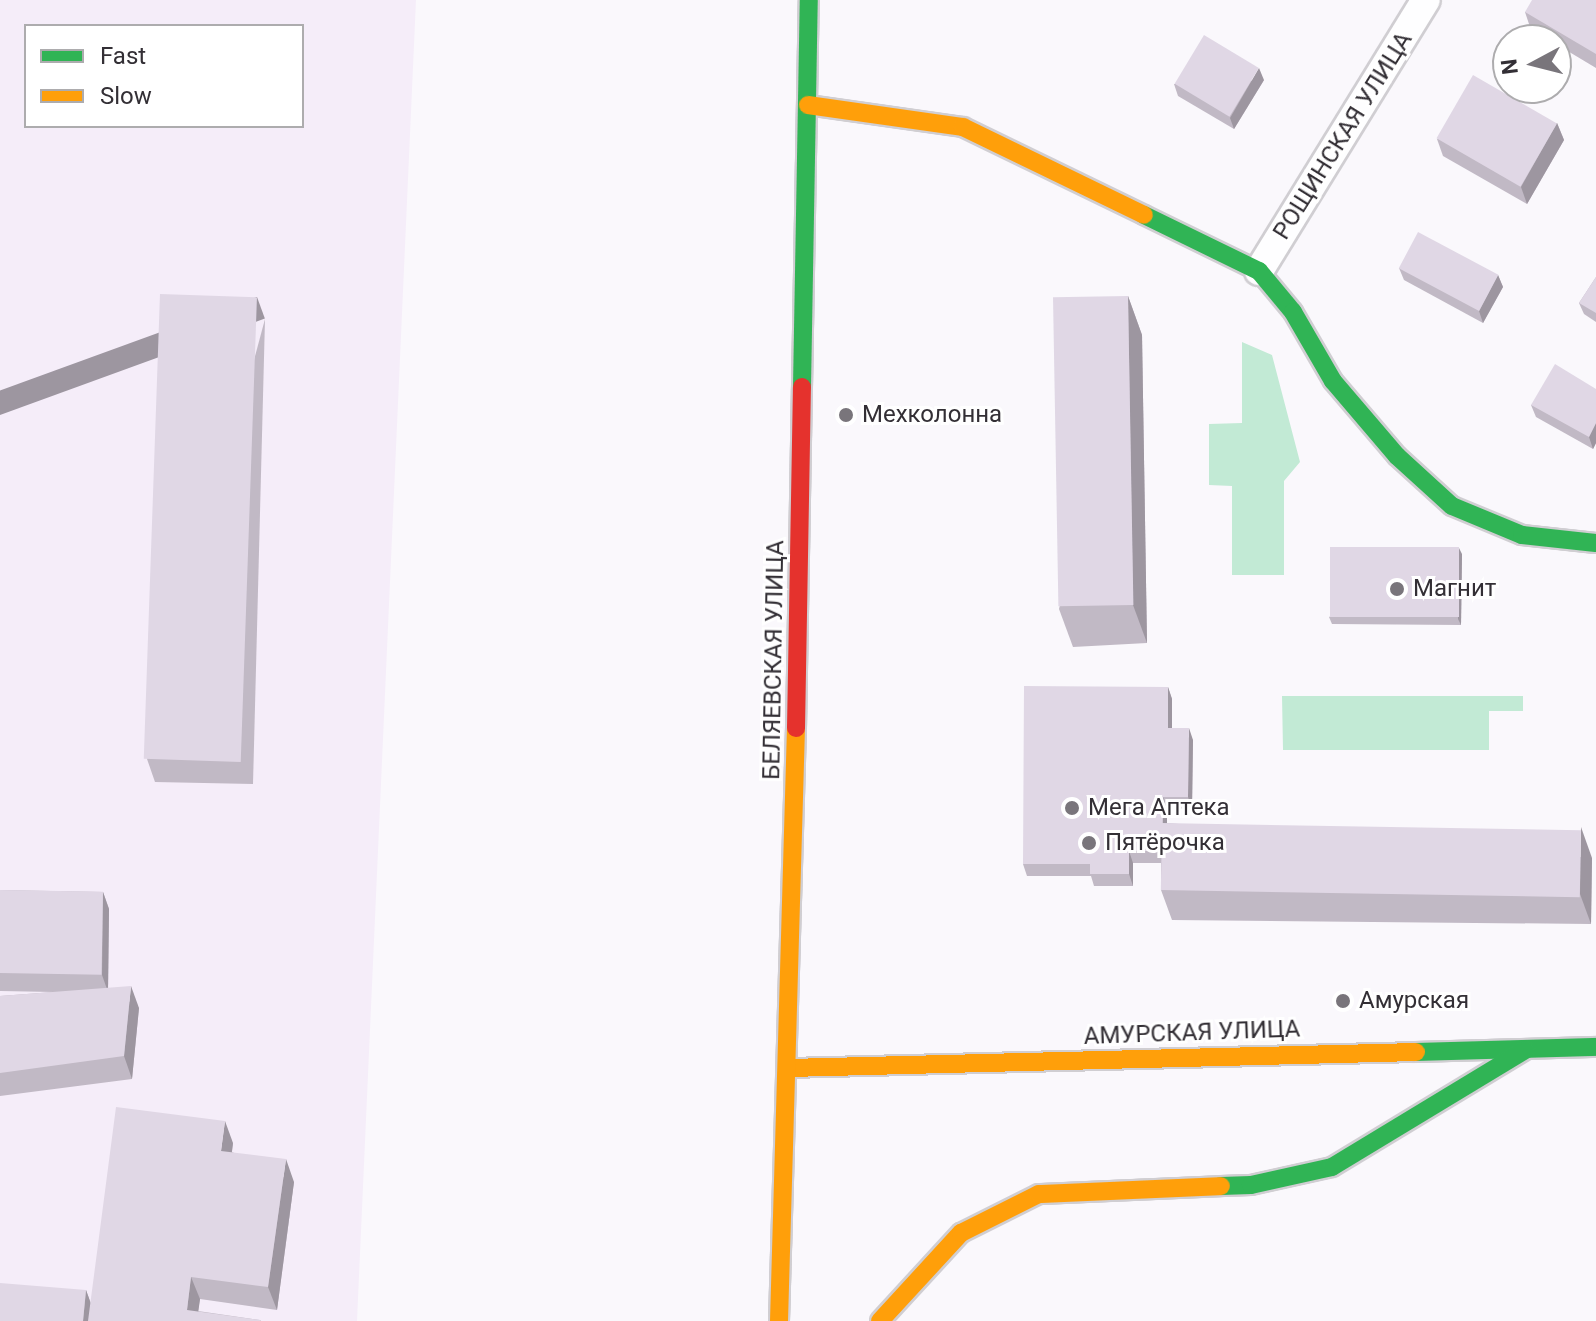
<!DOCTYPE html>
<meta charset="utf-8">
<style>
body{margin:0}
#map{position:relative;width:1596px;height:1321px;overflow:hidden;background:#faf8fc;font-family:Roboto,sans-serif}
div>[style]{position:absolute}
.built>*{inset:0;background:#f5edf9}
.green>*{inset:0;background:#c2ead5}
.roads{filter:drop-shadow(2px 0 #d0ced2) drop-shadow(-2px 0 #d0ced2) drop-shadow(0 2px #d0ced2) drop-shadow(0 -2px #d0ced2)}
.street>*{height:28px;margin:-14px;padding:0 14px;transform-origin:14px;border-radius:14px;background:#fefeff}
.fast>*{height:18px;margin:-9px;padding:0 9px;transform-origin:9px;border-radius:9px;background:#30b455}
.slow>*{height:18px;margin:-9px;padding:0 9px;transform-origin:9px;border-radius:9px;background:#ff9f0a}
.jam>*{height:18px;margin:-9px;padding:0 9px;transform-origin:9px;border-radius:9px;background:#e5322d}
.wall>*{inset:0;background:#c1b9c5}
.shaded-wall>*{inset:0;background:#9d96a0;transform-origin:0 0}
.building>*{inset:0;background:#e0d7e5;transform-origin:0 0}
.dots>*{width:22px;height:22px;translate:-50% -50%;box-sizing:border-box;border:4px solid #fff;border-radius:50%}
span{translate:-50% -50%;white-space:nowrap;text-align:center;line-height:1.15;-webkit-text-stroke:6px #fff;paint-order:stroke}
.street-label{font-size:24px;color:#332f35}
.poi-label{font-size:24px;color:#332f35}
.left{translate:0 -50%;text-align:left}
.legend{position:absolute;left:24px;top:24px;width:280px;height:104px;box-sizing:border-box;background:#fff;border:2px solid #adacae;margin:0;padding:10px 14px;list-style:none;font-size:24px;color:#332f35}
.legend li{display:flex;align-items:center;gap:16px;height:40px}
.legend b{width:40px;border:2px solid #adacae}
.north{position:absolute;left:1492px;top:24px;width:80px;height:80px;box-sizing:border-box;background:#fff;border:2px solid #adacae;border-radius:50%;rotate:263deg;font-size:22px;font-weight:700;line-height:32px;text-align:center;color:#332f35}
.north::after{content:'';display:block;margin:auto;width:28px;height:36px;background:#79757b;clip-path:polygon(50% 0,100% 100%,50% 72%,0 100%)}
</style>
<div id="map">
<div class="built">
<div style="clip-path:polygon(evenodd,0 0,416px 0,357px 1321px,0 1321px,0 0,26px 26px,302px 26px,302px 126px,26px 126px,26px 26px)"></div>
</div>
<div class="green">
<div style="clip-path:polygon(1242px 342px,1272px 355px,1300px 462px,1284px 481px,1284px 575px,1232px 575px,1232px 486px,1209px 485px,1209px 424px,1242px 423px)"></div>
<div style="clip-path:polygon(1282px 696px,1523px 696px,1523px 711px,1489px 711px,1489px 750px,1283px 750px)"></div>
</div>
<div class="roads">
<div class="street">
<div style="left:1259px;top:271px;width:318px;rotate:-58.4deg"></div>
</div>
<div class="fast">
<div style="left:1144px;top:215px;width:128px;rotate:26deg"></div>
<div style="left:1259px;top:271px;width:53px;rotate:50.3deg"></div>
<div style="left:1293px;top:312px;width:80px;rotate:59.9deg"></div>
<div style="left:1333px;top:381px;width:99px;rotate:49.5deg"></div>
<div style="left:1397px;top:456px;width:74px;rotate:42.3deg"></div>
<div style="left:1452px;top:506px;width:76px;rotate:22.5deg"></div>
<div style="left:1522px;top:535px;width:74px;rotate:6.2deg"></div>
<div style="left:802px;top:387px;width:387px;rotate:-89deg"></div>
<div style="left:1416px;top:1052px;width:180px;rotate:-1.6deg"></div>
<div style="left:1221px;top:1186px;width:30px;rotate:-2deg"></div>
<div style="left:1251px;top:1185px;width:83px;rotate:-12.5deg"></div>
<div style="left:1332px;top:1167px;width:226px;rotate:-31.2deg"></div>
</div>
<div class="slow">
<div style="left:808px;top:105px;width:157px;rotate:8.1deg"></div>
<div style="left:963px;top:127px;width:201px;rotate:25.9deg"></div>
<div style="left:789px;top:1068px;width:627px;rotate:-1.46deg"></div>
<div style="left:779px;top:1321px;width:593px;rotate:-88.36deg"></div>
<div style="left:880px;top:1321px;width:120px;rotate:-47.4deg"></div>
<div style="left:961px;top:1233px;width:87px;rotate:-26.6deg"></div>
<div style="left:1039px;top:1194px;width:182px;rotate:-2.5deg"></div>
</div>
<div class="jam">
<div style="left:796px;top:728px;width:341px;rotate:-89deg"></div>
</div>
</div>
<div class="wall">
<div style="clip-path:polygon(1596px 0,1596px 68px,1556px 44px,1556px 40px,1549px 40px,1531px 30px,1525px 12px)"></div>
<div style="clip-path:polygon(1264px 80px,1234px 129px,1178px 96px,1174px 84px)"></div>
<div style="clip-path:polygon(1557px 123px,1564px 140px,1527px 204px,1443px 156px,1437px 139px)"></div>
<div style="clip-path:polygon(1399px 268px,1498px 275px,1503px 287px,1483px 323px,1404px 280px)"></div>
<div style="clip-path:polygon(1596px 277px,1596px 322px,1584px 314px,1579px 303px)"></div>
<div style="clip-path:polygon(1128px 296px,1142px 335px,1147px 643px,1073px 647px,1059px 609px)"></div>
<div style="clip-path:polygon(265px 319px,253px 784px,155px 782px,147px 759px)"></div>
<div style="clip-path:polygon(1596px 389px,1596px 443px,1593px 449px,1536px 417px,1531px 405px)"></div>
<div style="clip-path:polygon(1462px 554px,1461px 625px,1332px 624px,1329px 617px)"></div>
<div style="clip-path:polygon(1168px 687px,1172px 699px,1172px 728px,1193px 740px,1192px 809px,1167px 808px,1167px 823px,1592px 858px,1591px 924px,1172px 920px,1161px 890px,1161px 863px,1133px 863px,1133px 886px,1094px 886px,1091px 876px,1027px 876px,1023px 864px)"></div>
<div style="clip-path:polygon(0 890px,103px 892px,109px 909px,108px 988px,139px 1008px,132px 1079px,0 1096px,0 996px,54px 992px,0 991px)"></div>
<div style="clip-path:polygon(233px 1143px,232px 1152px,294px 1182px,277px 1310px,200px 1299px,198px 1311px,260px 1320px,261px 1321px,0 1321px,86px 1290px,91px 1304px)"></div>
</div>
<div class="shaded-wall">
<div style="clip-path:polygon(1259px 68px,1264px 80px,1234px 129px,1230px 118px)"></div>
<div style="clip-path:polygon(1557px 123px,1564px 140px,1527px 204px,1521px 187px)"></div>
<div style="clip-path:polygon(1498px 275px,1503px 287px,1483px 323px,1479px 311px)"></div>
<div style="clip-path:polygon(1128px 296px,1142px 335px,1147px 643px,1133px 605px)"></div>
<div style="left:257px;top:297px;width:23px;height:465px;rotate:70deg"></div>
<div style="clip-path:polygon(1596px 423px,1596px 443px,1593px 449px,1589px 437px)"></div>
<div style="clip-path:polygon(1459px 548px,1462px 554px,1461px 625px,1458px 619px)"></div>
<div style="clip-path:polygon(1168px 687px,1172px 699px,1172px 740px,1168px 728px)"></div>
<div style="clip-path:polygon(1189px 728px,1193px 740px,1192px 809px,1188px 797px)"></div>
<div style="clip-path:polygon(1163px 797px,1167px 808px,1167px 863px,1163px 851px)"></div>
<div style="clip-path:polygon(1581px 827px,1592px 858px,1591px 924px,1580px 894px)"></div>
<div style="clip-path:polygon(1129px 851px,1133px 863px,1133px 886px,1129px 874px)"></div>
<div style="clip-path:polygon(103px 892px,109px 909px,108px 992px,102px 975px)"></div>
<div style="clip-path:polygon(131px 986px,139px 1008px,132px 1079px,124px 1056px)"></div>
<div style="clip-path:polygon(225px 1121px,233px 1143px,229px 1173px,221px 1151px)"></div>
<div style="clip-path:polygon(286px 1159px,294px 1182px,277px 1310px,268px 1287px)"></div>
<div style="clip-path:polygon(191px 1277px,200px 1299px,197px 1321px,187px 1310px)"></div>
<div style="clip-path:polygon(86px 1290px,94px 1312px,93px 1321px,83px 1321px)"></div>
</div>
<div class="building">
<div style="clip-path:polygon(1532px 0,1596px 0,1596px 54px,1525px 12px)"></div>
<div style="left:1204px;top:35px;width:64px;height:57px;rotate:31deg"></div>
<div style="left:1473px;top:75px;width:97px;height:73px;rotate:30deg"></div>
<div style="left:1418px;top:232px;width:91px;height:41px;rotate:28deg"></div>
<div style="clip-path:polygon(1596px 277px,1596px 313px,1579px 303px)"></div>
<div style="left:160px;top:294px;width:97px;height:465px;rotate:2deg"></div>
<div style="left:1128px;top:296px;width:309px;height:75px;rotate:89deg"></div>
<div style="clip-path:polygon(1555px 364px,1596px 389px,1596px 423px,1589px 437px,1531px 405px)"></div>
<div style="left:1330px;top:547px;width:129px;height:70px"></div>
<div style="clip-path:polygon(1024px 686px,1168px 687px,1168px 728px,1189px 728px,1188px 797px,1163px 797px,1162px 851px,1129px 851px,1129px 874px,1090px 874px,1090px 864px,1023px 864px)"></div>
<div style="left:1162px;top:823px;width:419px;height:67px;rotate:1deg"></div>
<div style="left:0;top:890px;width:103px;height:83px;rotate:1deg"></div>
<div style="clip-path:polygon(131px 986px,124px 1056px,0 1073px,0 996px)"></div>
<div style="clip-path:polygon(116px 1107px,225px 1121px,221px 1151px,286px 1159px,268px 1287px,191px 1277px,187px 1310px,260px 1320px,260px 1321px,88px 1321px)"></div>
<div style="clip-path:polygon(0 1283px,86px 1290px,83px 1321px,0 1321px)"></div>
</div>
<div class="dots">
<div style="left:846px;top:415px;background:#79757b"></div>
<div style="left:1397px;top:589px;background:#79757b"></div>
<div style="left:1072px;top:808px;background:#79757b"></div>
<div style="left:1089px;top:843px;background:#79757b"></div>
<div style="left:1343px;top:1001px;background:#79757b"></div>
</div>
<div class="street-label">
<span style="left:1343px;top:136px;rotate:-58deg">РОЩИНСКАЯ УЛИЦА</span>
<span style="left:774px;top:660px;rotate:-89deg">БЕЛЯЕВСКАЯ УЛИЦА</span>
<span style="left:1192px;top:1033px;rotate:-2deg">АМУРСКАЯ УЛИЦА</span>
</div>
<div class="poi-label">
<span class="left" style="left:862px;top:415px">Мехколонна</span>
<span class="left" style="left:1413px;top:589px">Магнит</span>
<span class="left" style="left:1088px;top:808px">Мега Аптека</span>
<span class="left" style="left:1105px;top:843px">Пятёрочка</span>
<span class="left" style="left:1359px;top:1001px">Амурская</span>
</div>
<ul class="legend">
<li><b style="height:10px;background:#30b455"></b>Fast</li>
<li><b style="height:10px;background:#ff9f0a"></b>Slow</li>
</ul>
<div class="north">N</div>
</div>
